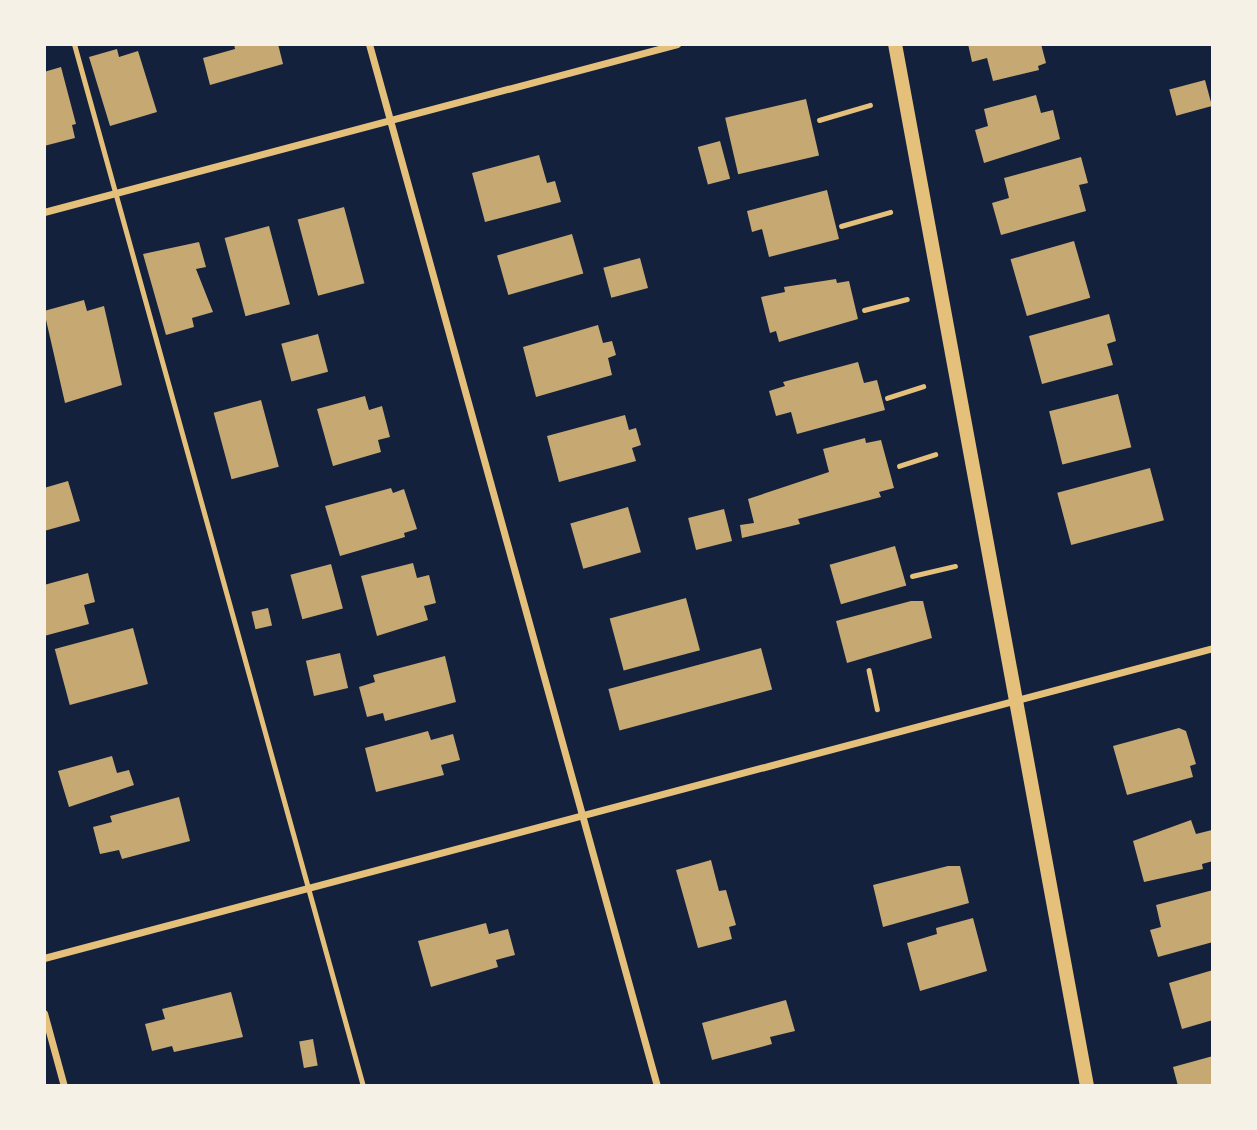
<!DOCTYPE html>
<style>
body{margin:0}
#map{position:relative;width:1257px;height:1130px;overflow:hidden;background:#14213d;font-family:"Noto Sans",sans-serif}
div>[style]{position:absolute}
.building>*{inset:0;background:#c6a872;transform-origin:0 0}
.path>*{height:4.5px;margin:-2.25px;padding:0 2.25px;transform-origin:2.25px;border-radius:2.25px;background:#e5c07b}
.service>*{height:5px;margin:-2.5px;padding:0 2.5px;transform-origin:2.5px;border-radius:2.5px;background:#e5c07b}
.minor>*{height:7px;margin:-3.5px;padding:0 3.5px;transform-origin:3.5px;border-radius:3.5px;background:#e5c07b}
.secondary>*{height:14px;margin:-7px;padding:0 7px;transform-origin:7px;border-radius:7px;background:#e5c07b}
span{translate:-50% -50%;white-space:nowrap;text-align:center;line-height:1.15;-webkit-text-stroke:7px #f6f1e7;paint-order:stroke}
.frame{position:absolute;inset:0;border:46px solid #f6f1e7;pointer-events:none}
</style>
<div id="map">
<div class="building">
<div style="clip-path:polygon(234px 44px,278px 44px,283px 64px,210px 85px,203px 58px,235px 49px)"></div>
<div style="clip-path:polygon(968px 44px,1041px 44px,1046px 63px,1038px 66px,1039px 70px,993px 81px,987px 58px,972px 62px)"></div>
<div style="clip-path:polygon(117px 49px,119px 57px,138px 51px,157px 112px,110px 126px,89px 57px)"></div>
<div style="clip-path:polygon(61px 67px,76px 124px,72px 125px,75px 138px,44px 146px,44px 72px)"></div>
<div style="left:1205px;top:80px;width:27px;height:37px;rotate:75deg"></div>
<div style="clip-path:polygon(1036px 95px,1041px 113px,1053px 110px,1060px 139px,984px 163px,975px 130px,988px 126px,984px 109px)"></div>
<div style="left:806px;top:99px;width:58px;height:83px;rotate:77deg"></div>
<div style="left:720px;top:141px;width:39px;height:23px;rotate:75deg"></div>
<div style="clip-path:polygon(539px 155px,547px 183px,555px 181px,561px 202px,485px 222px,472px 173px)"></div>
<div style="clip-path:polygon(1081px 157px,1088px 183px,1079px 185px,1086px 211px,1001px 235px,992px 203px,1009px 198px,1004px 178px)"></div>
<div style="clip-path:polygon(827px 190px,839px 239px,769px 257px,762px 229px,752px 232px,747px 211px)"></div>
<div style="left:344px;top:207px;width:79px;height:48px;rotate:75deg"></div>
<div style="left:269px;top:226px;width:81px;height:46px;rotate:75deg"></div>
<div style="left:572px;top:234px;width:41px;height:78px;rotate:74deg"></div>
<div style="left:1074px;top:241px;width:59px;height:66px;rotate:74deg"></div>
<div style="clip-path:polygon(199px 242px,206px 267px,196px 269px,213px 312px,192px 318px,194px 327px,166px 335px,143px 254px)"></div>
<div style="left:640px;top:258px;width:31px;height:38px;rotate:75deg"></div>
<div style="clip-path:polygon(836px 279px,837px 283px,849px 281px,858px 319px,779px 342px,776px 331px,770px 333px,761px 297px,785px 292px,784px 287px)"></div>
<div style="clip-path:polygon(84px 300px,87px 311px,104px 306px,122px 385px,65px 403px,44px 311px)"></div>
<div style="clip-path:polygon(1109px 314px,1116px 341px,1107px 344px,1113px 365px,1042px 384px,1029px 336px)"></div>
<div style="clip-path:polygon(598px 325px,603px 343px,612px 341px,616px 355px,608px 358px,612px 375px,536px 397px,523px 347px)"></div>
<div style="left:318px;top:334px;width:39px;height:38px;rotate:75deg"></div>
<div style="clip-path:polygon(858px 362px,864px 383px,877px 380px,885px 410px,797px 434px,791px 412px,776px 416px,769px 391px,785px 386px,783px 382px)"></div>
<div style="left:1118px;top:394px;width:55px;height:71px;rotate:76deg"></div>
<div style="clip-path:polygon(365px 396px,369px 410px,382px 406px,390px 437px,378px 440px,381px 452px,333px 466px,317px 409px)"></div>
<div style="left:261px;top:400px;width:69px;height:49px;rotate:75deg"></div>
<div style="clip-path:polygon(625px 415px,629px 430px,636px 428px,641px 445px,632px 448px,636px 461px,559px 482px,547px 436px)"></div>
<div style="clip-path:polygon(865px 438px,866px 443px,881px 440px,894px 488px,879px 492px,881px 497px,798px 519px,800px 524px,742px 538px,740px 525px,754px 523px,748px 499px,829px 472px,823px 449px)"></div>
<div style="left:1150px;top:468px;width:54px;height:96px;rotate:75deg"></div>
<div style="clip-path:polygon(68px 481px,80px 521px,44px 531px,44px 488px)"></div>
<div style="clip-path:polygon(391px 488px,393px 493px,404px 489px,417px 529px,404px 533px,405px 537px,340px 556px,325px 506px)"></div>
<div style="left:628px;top:507px;width:47px;height:60px;rotate:74deg"></div>
<div style="left:724px;top:509px;width:33px;height:37px;rotate:76deg"></div>
<div style="left:895px;top:546px;width:41px;height:68px;rotate:74deg"></div>
<div style="clip-path:polygon(413px 563px,417px 578px,429px 575px,436px 603px,424px 606px,428px 620px,377px 636px,361px 576px)"></div>
<div style="left:331px;top:564px;width:46px;height:42px;rotate:75deg"></div>
<div style="clip-path:polygon(88px 573px,95px 602px,84px 605px,89px 624px,44px 636px,44px 585px)"></div>
<div style="left:686px;top:598px;width:54px;height:79px;rotate:75deg"></div>
<div style="clip-path:polygon(911px 601px,923px 601px,932px 638px,847px 663px,836px 621px)"></div>
<div style="left:268px;top:608px;width:18px;height:17px;rotate:77deg"></div>
<div style="left:133px;top:628px;width:58px;height:81px;rotate:75deg"></div>
<div style="left:761px;top:648px;width:43px;height:158px;rotate:75deg"></div>
<div style="left:340px;top:653px;width:36px;height:35px;rotate:77deg"></div>
<div style="clip-path:polygon(445px 656px,456px 702px,385px 721px,383px 713px,367px 717px,359px 687px,375px 682px,373px 675px)"></div>
<div style="clip-path:polygon(1179px 728px,1186px 731px,1196px 764px,1190px 766px,1193px 777px,1127px 795px,1113px 746px)"></div>
<div style="clip-path:polygon(428px 731px,431px 740px,453px 734px,460px 760px,441px 765px,444px 775px,376px 792px,365px 748px)"></div>
<div style="clip-path:polygon(112px 756px,117px 773px,129px 770px,134px 785px,69px 807px,58px 771px)"></div>
<div style="clip-path:polygon(179px 797px,190px 841px,122px 859px,119px 850px,100px 854px,93px 827px,112px 822px,110px 816px)"></div>
<div style="clip-path:polygon(1191px 820px,1196px 834px,1212px 830px,1213px 861px,1202px 864px,1203px 869px,1144px 882px,1133px 841px)"></div>
<div style="clip-path:polygon(711px 860px,719px 891px,726px 890px,736px 925px,729px 927px,732px 939px,698px 948px,676px 870px)"></div>
<div style="clip-path:polygon(948px 866px,960px 866px,969px 903px,883px 927px,873px 885px)"></div>
<div style="clip-path:polygon(1213px 890px,1213px 942px,1158px 957px,1150px 930px,1161px 927px,1156px 905px)"></div>
<div style="clip-path:polygon(973px 918px,987px 971px,920px 991px,907px 943px,937px 934px,936px 928px)"></div>
<div style="clip-path:polygon(486px 923px,489px 934px,508px 929px,515px 955px,496px 960px,498px 967px,431px 987px,418px 941px)"></div>
<div style="clip-path:polygon(1213px 970px,1213px 1020px,1182px 1029px,1169px 983px)"></div>
<div style="clip-path:polygon(231px 992px,243px 1037px,174px 1052px,172px 1046px,152px 1051px,145px 1024px,165px 1019px,162px 1009px)"></div>
<div style="clip-path:polygon(786px 1000px,795px 1031px,770px 1037px,772px 1044px,712px 1060px,702px 1023px)"></div>
<div style="left:313px;top:1039px;width:27px;height:14px;rotate:80deg"></div>
<div style="clip-path:polygon(1213px 1056px,1213px 1086px,1178px 1086px,1173px 1067px)"></div>
</div>
<div class="path">
<div style="left:819px;top:120px;width:53px;rotate:-16.4deg"></div>
<div style="left:841px;top:226px;width:51px;rotate:-15.9deg"></div>
<div style="left:864px;top:310px;width:44px;rotate:-14.3deg"></div>
<div style="left:887px;top:398px;width:38px;rotate:-18deg"></div>
<div style="left:899px;top:466px;width:38px;rotate:-18deg"></div>
<div style="left:912px;top:576px;width:44px;rotate:-13.1deg"></div>
<div style="left:869px;top:670px;width:40px;rotate:78deg"></div>
</div>
<div class="service">
<div style="left:74px;top:44px;width:1081px;rotate:74.5deg"></div>
</div>
<div class="minor">
<div style="left:369px;top:44px;width:1081px;rotate:74.55deg"></div>
<div style="left:44px;top:212px;width:655px;rotate:-14.86deg"></div>
<div style="left:44px;top:958px;width:1209px;rotate:-14.85deg"></div>
<div style="left:44px;top:1013px;width:76px;rotate:74.7deg"></div>
</div>
<div class="secondary">
<div style="left:895px;top:44px;width:1060px;rotate:79.56deg"></div>
</div>
<div class="frame"></div>
</div>
